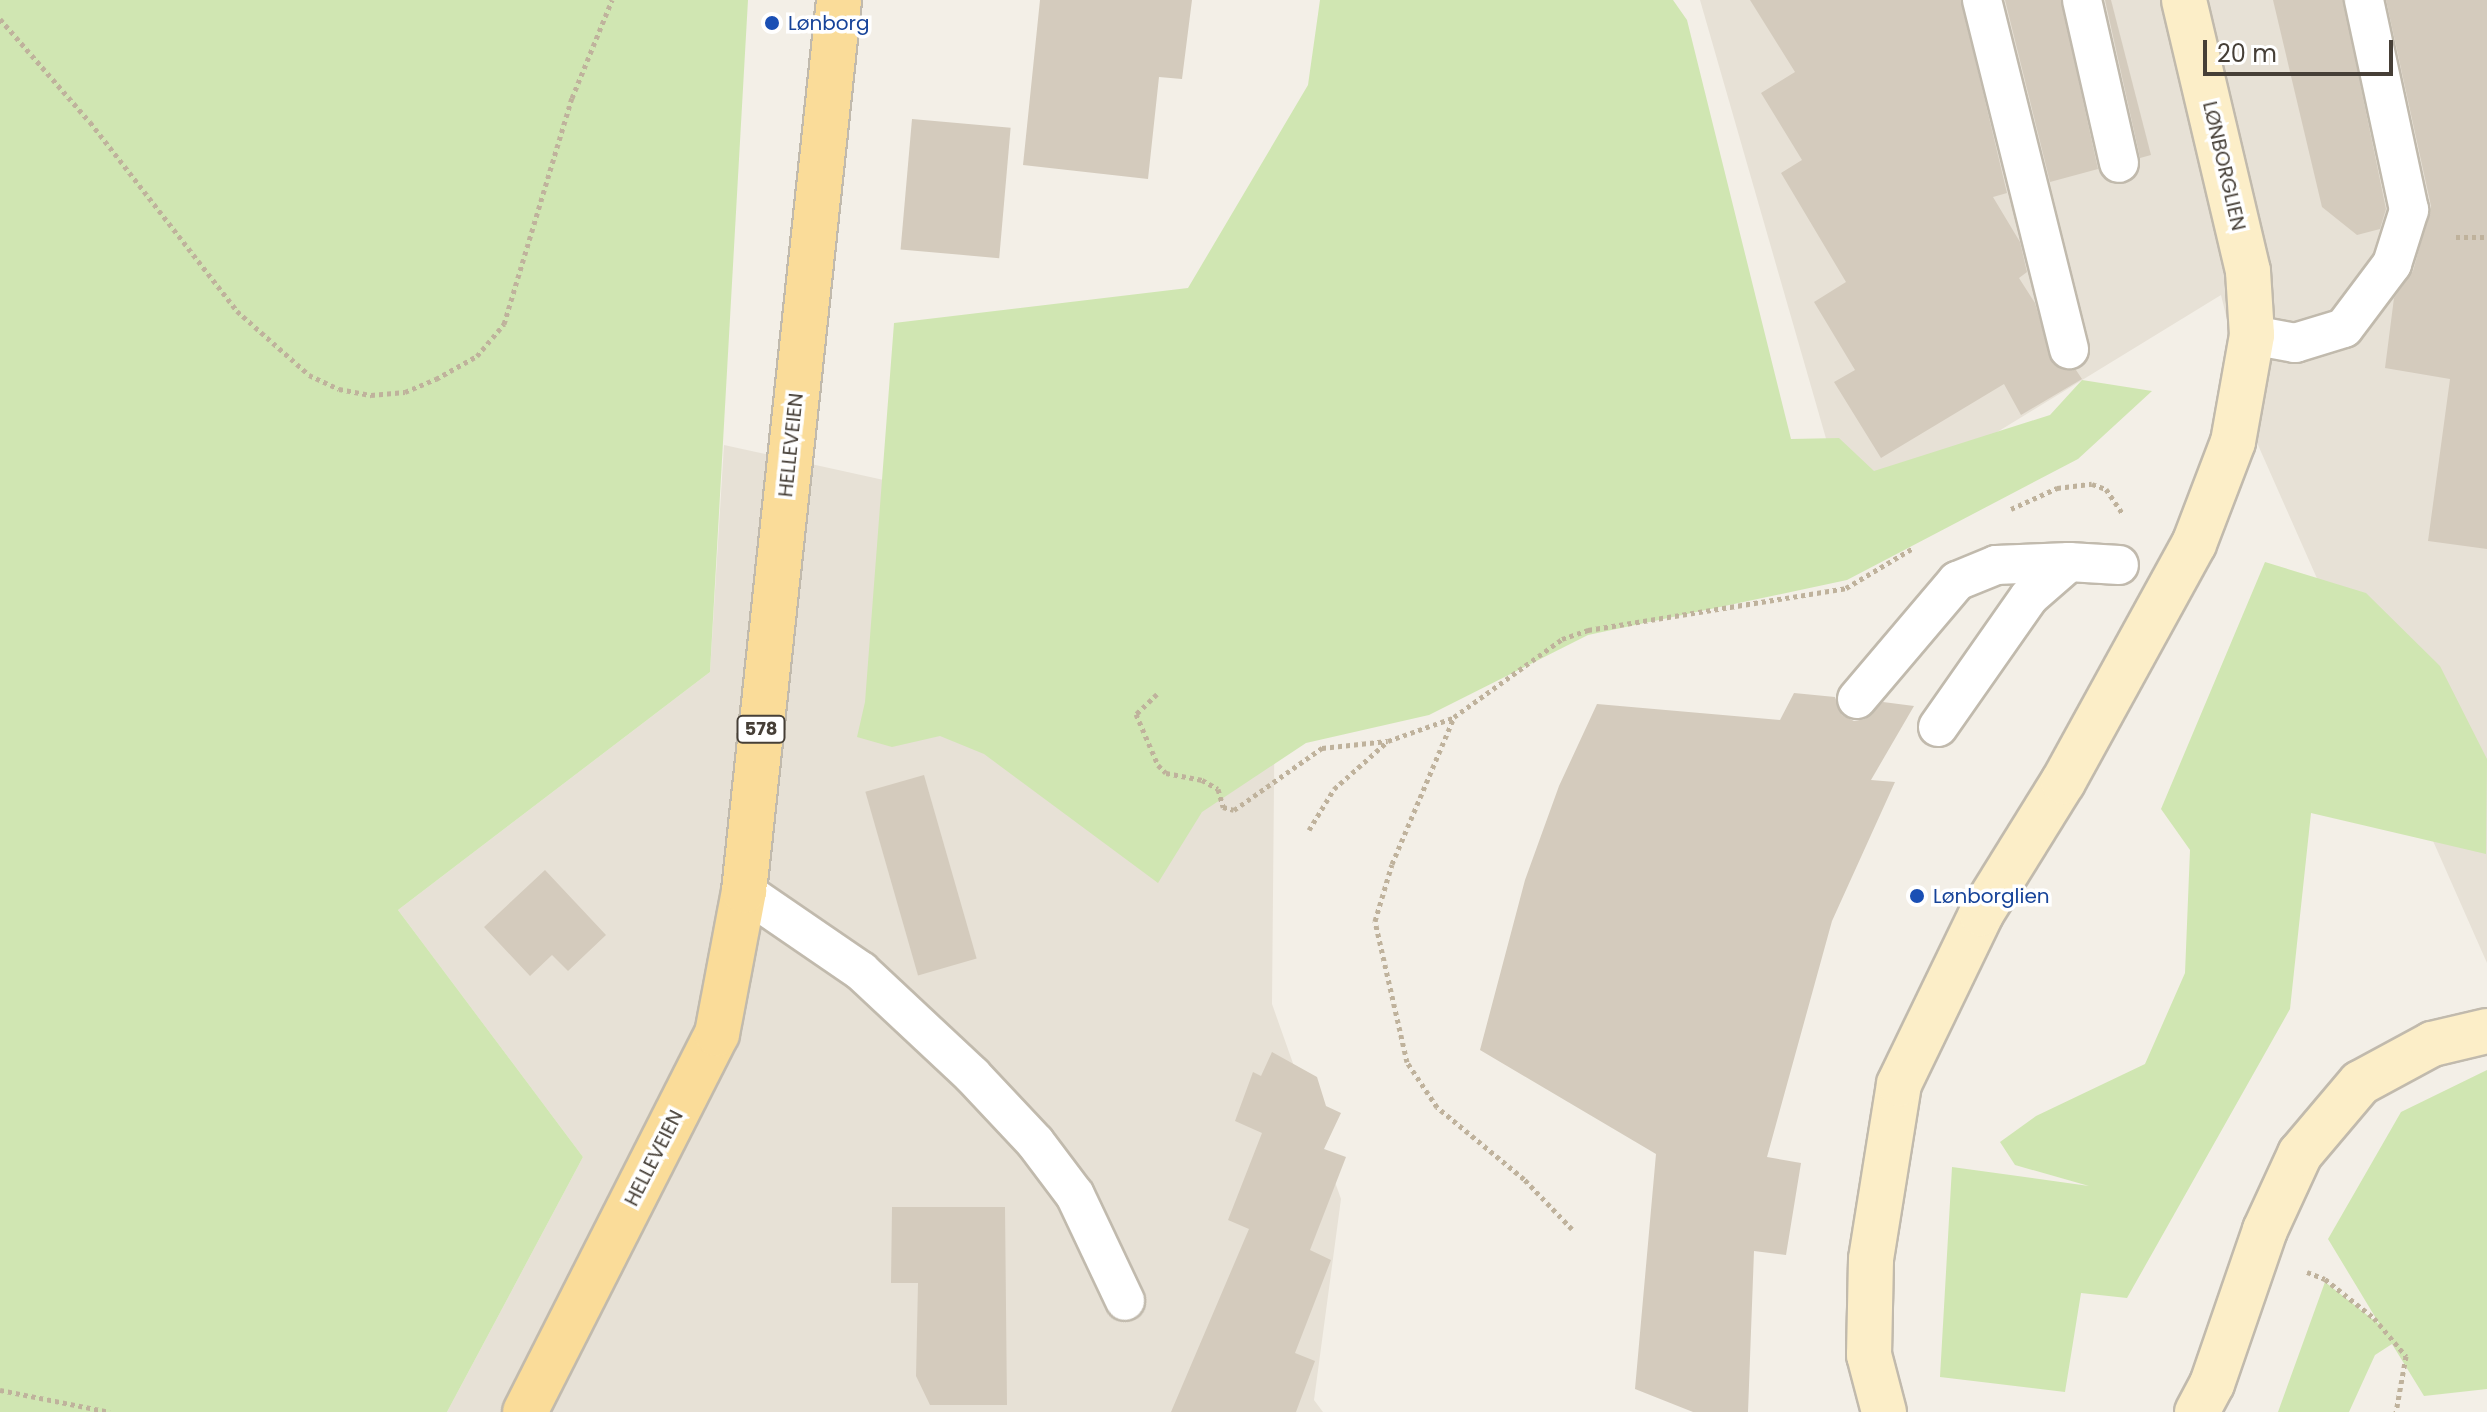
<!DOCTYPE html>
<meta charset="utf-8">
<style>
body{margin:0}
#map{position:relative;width:2487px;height:1412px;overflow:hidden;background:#f3efe7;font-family:Poppins,sans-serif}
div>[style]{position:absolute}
.residential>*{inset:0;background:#e7e1d6}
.green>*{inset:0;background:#d0e6b2}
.building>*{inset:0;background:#d4cbbd;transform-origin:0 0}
.path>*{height:5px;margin-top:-2.5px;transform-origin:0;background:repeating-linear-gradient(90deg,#bfb29c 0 4px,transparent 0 8px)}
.roads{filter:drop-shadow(2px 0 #c1baad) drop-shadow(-2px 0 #c1baad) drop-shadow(0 2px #c1baad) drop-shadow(0 -2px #c1baad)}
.lane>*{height:38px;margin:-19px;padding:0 19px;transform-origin:19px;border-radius:19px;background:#fff}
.secondary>*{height:44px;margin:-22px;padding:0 22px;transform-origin:22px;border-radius:22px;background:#fceec8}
.primary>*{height:44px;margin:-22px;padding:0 22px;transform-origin:22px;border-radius:22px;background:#fadc99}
.dots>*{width:22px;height:22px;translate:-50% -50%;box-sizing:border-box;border:4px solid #fff;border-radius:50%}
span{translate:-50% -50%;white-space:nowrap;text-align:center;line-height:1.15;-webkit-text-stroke:7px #fff;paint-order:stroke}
.shield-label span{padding:2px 6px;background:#fff;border:2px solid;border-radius:6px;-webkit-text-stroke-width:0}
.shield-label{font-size:18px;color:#463f37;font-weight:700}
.transit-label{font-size:20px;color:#164399}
.left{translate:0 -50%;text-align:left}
.street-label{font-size:20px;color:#463f37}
.scale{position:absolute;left:2203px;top:40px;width:190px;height:36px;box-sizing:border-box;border:4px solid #463f37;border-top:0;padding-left:10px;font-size:24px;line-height:28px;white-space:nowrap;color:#463f37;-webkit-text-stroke:6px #fff;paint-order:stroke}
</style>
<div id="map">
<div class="residential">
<div style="clip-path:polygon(1700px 0,2487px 0,2487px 963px,2258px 445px,2221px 295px,1850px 522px)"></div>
<div style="clip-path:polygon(724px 445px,1276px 566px,1272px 1004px,1341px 1199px,1314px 1400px,1323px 1412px,447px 1412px,583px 1157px,398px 910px,710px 672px)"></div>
</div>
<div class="green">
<div style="clip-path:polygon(0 0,748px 0,710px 672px,398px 910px,583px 1157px,447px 1412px,0 1412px)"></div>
<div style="clip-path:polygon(1320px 0,1673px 0,1687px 20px,1791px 439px,1839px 438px,1874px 471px,2050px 415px,2082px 380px,2152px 391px,2078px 459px,1847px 580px,1588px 635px,1429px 715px,1306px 743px,1202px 812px,1158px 883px,984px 754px,940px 736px,892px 747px,857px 737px,865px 702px,894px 323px,1188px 288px,1308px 85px)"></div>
<div style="clip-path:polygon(2265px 562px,2366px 593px,2440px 666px,2487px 759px,2486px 854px,2311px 813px,2290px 1009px,2127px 1298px,2081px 1293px,2065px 1392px,1940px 1377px,1952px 1167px,2089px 1186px,2015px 1165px,2000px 1142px,2036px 1116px,2145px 1064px,2185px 973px,2190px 850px,2161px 809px)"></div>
<div style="clip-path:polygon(2487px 1070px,2487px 1389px,2424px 1396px,2392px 1344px,2375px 1355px,2349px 1412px,2278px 1412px,2325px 1282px,2380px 1325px,2328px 1239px,2401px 1112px)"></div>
</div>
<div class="building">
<div style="clip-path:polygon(1040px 0,1192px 0,1182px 79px,1159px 77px,1148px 179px,1023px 165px)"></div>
<div style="clip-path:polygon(1750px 0,1961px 0,2007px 193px,1993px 197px,2020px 242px,2027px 272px,2019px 278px,2035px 303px,2053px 364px,2076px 370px,2082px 379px,2021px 415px,2004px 384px,1881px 458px,1834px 382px,1855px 370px,1814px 302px,1846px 282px,1781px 173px,1802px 160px,1761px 93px,1795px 72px)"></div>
<div style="clip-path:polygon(2005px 0,2061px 0,2098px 169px,2050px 182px)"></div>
<div style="clip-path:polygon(2105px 0,2111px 0,2151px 155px,2140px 158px)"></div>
<div style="clip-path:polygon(2273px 0,2343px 0,2386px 209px,2380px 229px,2357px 235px,2322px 207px)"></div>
<div style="clip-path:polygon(2386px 0,2487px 0,2487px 549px,2428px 541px,2450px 379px,2385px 368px,2394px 298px,2413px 271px,2431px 206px)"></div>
<div style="left:912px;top:119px;width:99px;height:131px;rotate:5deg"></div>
<div style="clip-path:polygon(1794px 693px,1835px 697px,1842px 715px,1854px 721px,1865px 719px,1883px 702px,1914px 706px,1871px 780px,1895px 782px,1832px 921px,1767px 1157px,1801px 1163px,1786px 1255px,1754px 1251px,1748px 1412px,1693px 1412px,1635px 1389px,1656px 1154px,1480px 1050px,1525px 880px,1559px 786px,1597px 704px,1780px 720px)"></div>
<div style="left:924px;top:775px;width:191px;height:61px;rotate:74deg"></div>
<div style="clip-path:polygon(545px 870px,606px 935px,568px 971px,552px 955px,530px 976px,484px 927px)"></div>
<div style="clip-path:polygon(1272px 1052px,1317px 1077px,1326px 1106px,1341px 1113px,1324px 1149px,1346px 1157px,1310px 1250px,1331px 1260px,1295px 1353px,1315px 1361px,1296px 1412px,1171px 1412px,1249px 1229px,1228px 1220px,1262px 1133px,1235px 1121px,1253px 1072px,1261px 1076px)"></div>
<div style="clip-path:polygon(892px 1207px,1005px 1207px,1007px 1405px,930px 1405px,916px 1376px,918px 1283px,891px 1283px)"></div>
</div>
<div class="path">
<div style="left:0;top:19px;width:137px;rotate:48.9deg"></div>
<div style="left:90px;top:122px;width:239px;rotate:52.1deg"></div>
<div style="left:237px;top:311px;width:96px;rotate:41.6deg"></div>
<div style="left:309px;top:375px;width:33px;rotate:25deg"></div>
<div style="left:339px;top:389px;width:33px;rotate:11deg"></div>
<div style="left:371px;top:395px;width:34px;rotate:-5deg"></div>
<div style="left:405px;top:392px;width:34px;rotate:-23deg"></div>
<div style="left:436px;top:379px;width:47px;rotate:-29.3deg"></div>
<div style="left:477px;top:356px;width:42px;rotate:-49.8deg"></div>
<div style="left:504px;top:324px;width:236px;rotate:-73.3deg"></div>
<div style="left:572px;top:98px;width:106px;rotate:-67.8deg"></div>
<div style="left:2456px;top:237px;width:31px"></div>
<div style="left:2011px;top:509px;width:51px;rotate:-24.5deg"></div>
<div style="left:2057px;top:488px;width:35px;rotate:-7deg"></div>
<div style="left:2092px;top:484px;width:15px;rotate:20deg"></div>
<div style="left:2106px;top:489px;width:29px;rotate:56deg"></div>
<div style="left:1157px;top:694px;width:29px;rotate:136deg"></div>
<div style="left:1136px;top:714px;width:56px;rotate:66.7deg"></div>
<div style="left:1158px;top:765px;width:11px;rotate:45deg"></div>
<div style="left:1166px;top:773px;width:37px;rotate:11deg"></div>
<div style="left:1202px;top:780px;width:18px;rotate:29deg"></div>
<div style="left:1218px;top:789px;width:19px;rotate:74deg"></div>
<div style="left:1223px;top:807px;width:11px;rotate:15deg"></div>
<div style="left:1234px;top:810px;width:108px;rotate:-35.2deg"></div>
<div style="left:1322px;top:748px;width:66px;rotate:-6.1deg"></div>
<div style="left:1388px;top:741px;width:69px;rotate:-19.5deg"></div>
<div style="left:1309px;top:830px;width:48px;rotate:-58.6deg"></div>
<div style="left:1334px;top:789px;width:72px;rotate:-41.6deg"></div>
<div style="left:1572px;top:1229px;width:69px;rotate:-133.8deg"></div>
<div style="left:1524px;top:1179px;width:113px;rotate:-140.4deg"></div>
<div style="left:1437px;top:1107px;width:54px;rotate:-123.7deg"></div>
<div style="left:1407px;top:1062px;width:145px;rotate:-102.8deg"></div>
<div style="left:1375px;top:921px;width:59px;rotate:-73.4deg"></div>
<div style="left:1392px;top:864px;width:160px;rotate:-67.1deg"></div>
<div style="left:1454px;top:717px;width:133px;rotate:-35.8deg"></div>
<div style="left:1562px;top:639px;width:28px;rotate:-19deg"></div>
<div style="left:1588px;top:630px;width:261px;rotate:-9.2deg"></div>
<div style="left:1846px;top:588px;width:78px;rotate:-30.8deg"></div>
<div style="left:2307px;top:1272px;width:19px;rotate:21deg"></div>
<div style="left:2325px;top:1279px;width:63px;rotate:38.5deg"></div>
<div style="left:2374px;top:1318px;width:50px;rotate:49.9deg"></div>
<div style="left:2406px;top:1356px;width:57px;rotate:100.1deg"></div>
<div style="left:0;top:1390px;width:112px;rotate:11.3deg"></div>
</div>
<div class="roads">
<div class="lane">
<div style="left:1982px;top:0;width:360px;rotate:76deg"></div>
<div style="left:2082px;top:0;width:167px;rotate:77.2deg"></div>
<div style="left:2252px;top:335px;width:44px;rotate:10.5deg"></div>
<div style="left:2295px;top:343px;width:51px;rotate:-17deg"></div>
<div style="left:2344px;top:328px;width:80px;rotate:-53.1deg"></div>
<div style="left:2392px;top:264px;width:57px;rotate:-72.5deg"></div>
<div style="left:2409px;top:210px;width:215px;rotate:-102.1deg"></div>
<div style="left:1857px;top:699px;width:155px;rotate:-49.7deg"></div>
<div style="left:1957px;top:581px;width:42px;rotate:-22.3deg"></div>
<div style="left:1996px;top:565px;width:73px;rotate:-2.4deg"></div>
<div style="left:1938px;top:727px;width:159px;rotate:-55deg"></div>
<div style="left:2029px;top:597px;width:53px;rotate:-41.2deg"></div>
<div style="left:2069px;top:562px;width:50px;rotate:3.4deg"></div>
<div style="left:744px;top:891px;width:142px;rotate:34.4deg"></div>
<div style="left:861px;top:971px;width:152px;rotate:43.1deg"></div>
<div style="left:972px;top:1075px;width:92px;rotate:46.8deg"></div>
<div style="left:1035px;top:1142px;width:66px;rotate:53deg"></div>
<div style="left:1075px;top:1195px;width:117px;rotate:64.7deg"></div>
</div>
<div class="secondary">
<div style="left:1884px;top:1412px;width:59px;rotate:-104.7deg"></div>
<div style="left:1869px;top:1355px;width:96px;rotate:-88.8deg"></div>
<div style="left:1871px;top:1259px;width:177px;rotate:-80.9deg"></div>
<div style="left:1899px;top:1084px;width:189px;rotate:-64.2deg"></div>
<div style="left:1981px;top:914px;width:155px;rotate:-58.2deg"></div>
<div style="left:2063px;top:782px;width:272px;rotate:-61.2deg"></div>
<div style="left:2194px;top:544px;width:109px;rotate:-69.1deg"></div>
<div style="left:2233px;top:442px;width:109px;rotate:-79.9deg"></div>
<div style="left:2252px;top:335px;width:64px;rotate:-93.6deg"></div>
<div style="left:2248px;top:271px;width:278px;rotate:-103.3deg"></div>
<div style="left:2197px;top:1412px;width:32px;rotate:-62deg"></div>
<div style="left:2212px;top:1384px;width:163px;rotate:-71deg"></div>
<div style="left:2265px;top:1230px;width:84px;rotate:-65.3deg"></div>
<div style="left:2300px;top:1154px;width:93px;rotate:-49.8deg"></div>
<div style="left:2360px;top:1083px;width:82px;rotate:-28.4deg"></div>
<div style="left:2432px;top:1044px;width:57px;rotate:-13.3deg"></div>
</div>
<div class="primary">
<div style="left:525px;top:1412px;width:424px;rotate:-63.1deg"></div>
<div style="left:717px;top:1034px;width:146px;rotate:-79.3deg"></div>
<div style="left:744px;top:891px;width:896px;rotate:-83.91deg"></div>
</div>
</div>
<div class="dots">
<div style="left:772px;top:23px;background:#1a4fb4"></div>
<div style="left:1917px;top:896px;background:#1a4fb4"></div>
</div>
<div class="shield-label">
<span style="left:761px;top:729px">578</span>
</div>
<div class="transit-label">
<span class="left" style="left:788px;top:23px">Lønborg</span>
<span class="left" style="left:1933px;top:896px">Lønborglien</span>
</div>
<div class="street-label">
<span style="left:2224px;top:166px;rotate:77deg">LØNBORGLIEN</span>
<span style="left:791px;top:445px;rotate:-84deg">HELLEVEIEN</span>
<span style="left:654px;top:1158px;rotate:-63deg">HELLEVEIEN</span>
</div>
<div class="scale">20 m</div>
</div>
